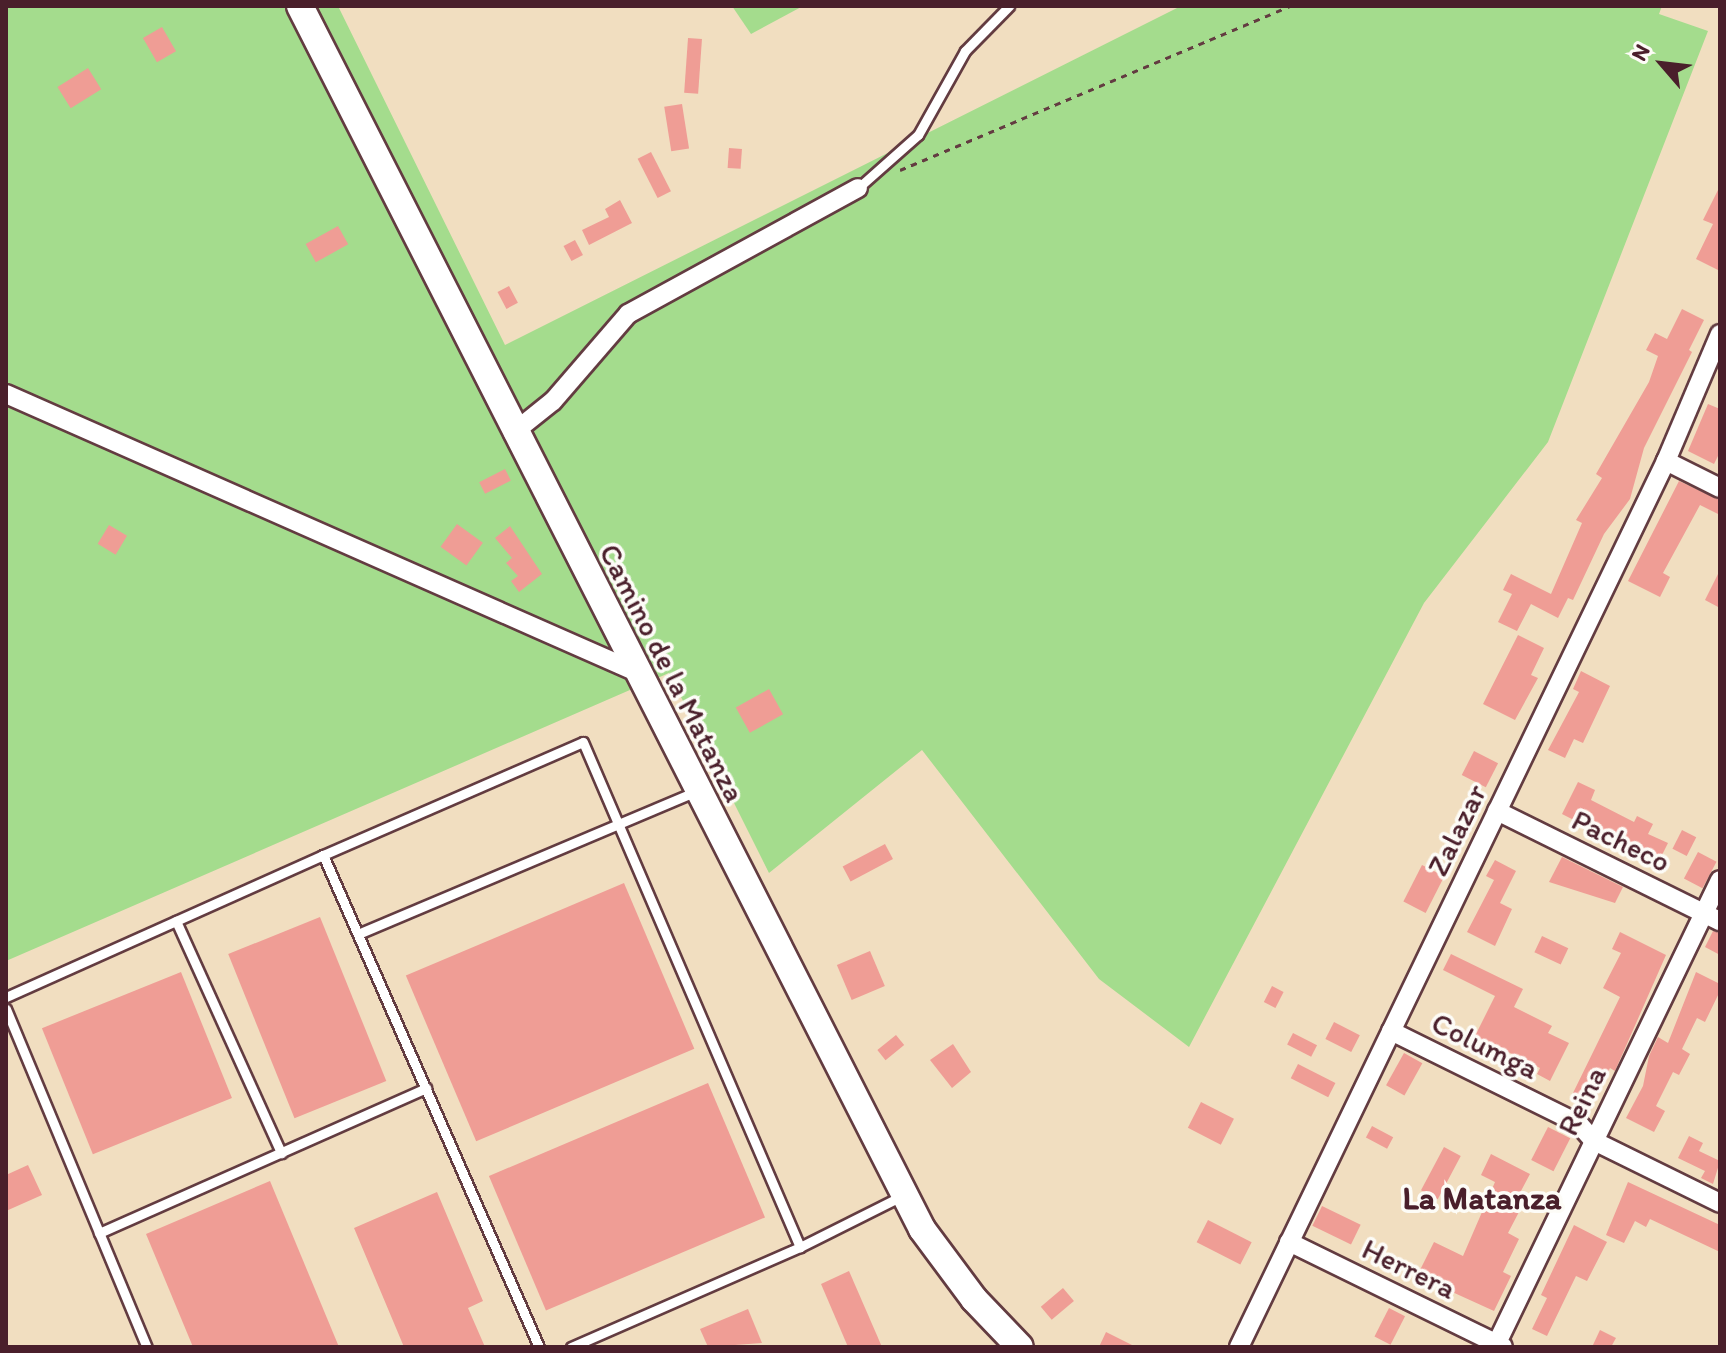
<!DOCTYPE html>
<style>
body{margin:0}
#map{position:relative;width:1726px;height:1353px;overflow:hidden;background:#f1dec0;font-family:Itim,sans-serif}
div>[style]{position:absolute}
.green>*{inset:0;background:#a4dc8d}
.building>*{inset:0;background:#ef9d95;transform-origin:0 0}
.path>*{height:3px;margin-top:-1.5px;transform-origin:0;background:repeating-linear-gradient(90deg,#633c41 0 6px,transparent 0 12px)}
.roads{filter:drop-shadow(2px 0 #633c41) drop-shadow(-2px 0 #633c41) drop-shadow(0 2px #633c41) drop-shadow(0 -2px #633c41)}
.lane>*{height:9px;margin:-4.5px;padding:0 4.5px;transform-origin:4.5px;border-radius:4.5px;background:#fff}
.street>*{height:18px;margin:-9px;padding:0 9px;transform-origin:9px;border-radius:9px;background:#fff}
.secondary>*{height:26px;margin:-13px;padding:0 13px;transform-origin:13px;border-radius:13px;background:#fff}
span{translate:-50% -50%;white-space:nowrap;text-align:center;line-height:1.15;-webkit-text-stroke:7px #fdfcf7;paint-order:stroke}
.street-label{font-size:30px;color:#4a1f2b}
.neighbourhood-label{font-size:32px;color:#4a1f2b;font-weight:700}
.frame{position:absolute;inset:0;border:8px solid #4a1f2b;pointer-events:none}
.north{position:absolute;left:1622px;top:24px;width:80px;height:80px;-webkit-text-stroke:6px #fdfcf7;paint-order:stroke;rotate:298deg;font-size:22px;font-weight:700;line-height:32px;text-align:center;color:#4a1f2b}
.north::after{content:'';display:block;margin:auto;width:28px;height:36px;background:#4a1f2b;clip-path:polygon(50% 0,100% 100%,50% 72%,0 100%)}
</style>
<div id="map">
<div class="green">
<div style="clip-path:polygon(6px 6px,338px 6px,505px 345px,1181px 6px,1662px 6px,1659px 14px,1708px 31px,1548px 442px,1424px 603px,1189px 1047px,1099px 979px,922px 750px,769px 873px,669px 673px,6px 961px)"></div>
<div style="clip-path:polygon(732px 6px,803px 6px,751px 34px)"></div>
</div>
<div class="building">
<div style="left:162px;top:27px;width:28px;height:22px;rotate:60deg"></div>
<div style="left:688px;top:38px;width:14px;height:55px;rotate:4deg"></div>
<div style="left:88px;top:68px;width:25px;height:36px;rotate:58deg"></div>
<div style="left:682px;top:104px;width:45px;height:18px;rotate:81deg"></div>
<div style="left:729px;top:148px;width:13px;height:20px;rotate:4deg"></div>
<div style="left:651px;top:152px;width:44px;height:15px;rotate:63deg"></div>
<div style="clip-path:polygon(1720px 186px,1720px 271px,1696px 259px,1713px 224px,1703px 220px)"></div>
<div style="clip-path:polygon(620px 200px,632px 223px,589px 245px,582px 230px,609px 217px,605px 209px)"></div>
<div style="left:338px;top:226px;width:21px;height:37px;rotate:61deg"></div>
<div style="left:575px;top:240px;width:17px;height:13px;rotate:62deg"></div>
<div style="left:509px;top:286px;width:19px;height:13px;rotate:62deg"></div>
<div style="clip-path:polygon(1682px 309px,1704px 320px,1689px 350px,1692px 352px,1644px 448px,1630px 499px,1604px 534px,1573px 600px,1568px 598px,1558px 618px,1531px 604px,1517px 631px,1498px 622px,1512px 594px,1503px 590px,1511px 574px,1551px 594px,1582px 523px,1576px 520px,1602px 478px,1596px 474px,1649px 382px,1658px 356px,1646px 350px,1655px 333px,1667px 339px)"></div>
<div style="clip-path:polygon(1708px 404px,1720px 409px,1720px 452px,1714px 464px,1688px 451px)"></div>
<div style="left:505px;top:469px;width:13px;height:29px;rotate:63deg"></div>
<div style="clip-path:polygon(1679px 481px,1720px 500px,1720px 515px,1700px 505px,1663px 573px,1670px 577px,1660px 597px,1628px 581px)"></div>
<div style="left:457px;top:524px;width:32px;height:28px;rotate:36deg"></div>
<div style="left:109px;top:525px;width:21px;height:22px;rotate:31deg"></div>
<div style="clip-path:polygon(510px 526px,542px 574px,519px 592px,511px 581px,518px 576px,506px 563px,512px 558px,495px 538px)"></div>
<div style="clip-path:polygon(1720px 570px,1720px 608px,1705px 600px)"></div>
<div style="clip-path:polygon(1518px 635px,1544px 648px,1531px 675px,1538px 678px,1515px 720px,1483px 704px)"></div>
<div style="clip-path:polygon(1581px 671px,1610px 686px,1583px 743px,1574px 739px,1565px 758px,1548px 750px,1579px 692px,1573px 689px)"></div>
<div style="left:769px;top:689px;width:29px;height:38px;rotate:61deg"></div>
<div style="left:1474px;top:751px;width:27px;height:27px;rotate:27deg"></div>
<div style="clip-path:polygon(1578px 782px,1595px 790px,1591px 800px,1634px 822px,1637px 816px,1653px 824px,1648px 834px,1668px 843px,1658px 863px,1562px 814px)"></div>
<div style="left:1682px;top:830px;width:16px;height:21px;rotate:27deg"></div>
<div style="left:885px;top:844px;width:17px;height:48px;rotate:62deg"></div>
<div style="left:1698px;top:852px;width:21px;height:30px;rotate:28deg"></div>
<div style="clip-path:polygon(1562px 857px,1623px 887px,1615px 903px,1549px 882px)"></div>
<div style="clip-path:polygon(1495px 860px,1516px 871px,1500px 903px,1512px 909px,1495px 946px,1467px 932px,1494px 880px,1486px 876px)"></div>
<div style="left:1422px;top:865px;width:25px;height:41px;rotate:27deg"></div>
<div style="left:624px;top:883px;width:180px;height:237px;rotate:67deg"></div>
<div style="left:320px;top:917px;width:177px;height:99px;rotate:68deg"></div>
<div style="clip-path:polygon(1713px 931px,1720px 933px,1720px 955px,1705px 947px)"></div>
<div style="clip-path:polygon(1620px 932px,1666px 955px,1615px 1071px,1610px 1068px,1593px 1103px,1573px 1093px,1620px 997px,1603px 988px,1621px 953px,1612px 949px)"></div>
<div style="left:1542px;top:936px;width:29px;height:18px;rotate:25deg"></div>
<div style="left:870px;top:951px;width:38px;height:36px;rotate:67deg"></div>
<div style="clip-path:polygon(1451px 954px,1523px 989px,1514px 1007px,1552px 1026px,1548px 1033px,1569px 1043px,1550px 1081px,1537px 1074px,1540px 1068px,1498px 1047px,1495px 1053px,1472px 1042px,1495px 996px,1443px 970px)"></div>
<div style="left:181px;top:972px;width:136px;height:150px;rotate:68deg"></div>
<div style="clip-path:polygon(1696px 972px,1720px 984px,1720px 991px,1705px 1022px,1697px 1018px,1682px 1049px,1690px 1054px,1679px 1075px,1673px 1072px,1656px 1106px,1665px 1111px,1654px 1132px,1626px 1118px,1643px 1086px,1649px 1056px,1658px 1037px,1668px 1043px)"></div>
<div style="left:1272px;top:986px;width:13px;height:18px;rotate:27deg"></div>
<div style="left:1334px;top:1022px;width:29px;height:19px;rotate:27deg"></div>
<div style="left:1293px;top:1033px;width:27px;height:13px;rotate:27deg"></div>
<div style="left:896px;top:1035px;width:13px;height:24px;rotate:51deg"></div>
<div style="clip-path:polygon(953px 1044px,971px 1072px,952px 1088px,930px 1060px)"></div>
<div style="left:1404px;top:1053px;width:21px;height:37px;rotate:29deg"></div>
<div style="left:1298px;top:1064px;width:42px;height:16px;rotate:27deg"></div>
<div style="left:708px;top:1083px;width:146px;height:238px;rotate:67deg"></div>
<div style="left:1201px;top:1102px;width:37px;height:29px;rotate:27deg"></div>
<div style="left:1372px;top:1126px;width:24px;height:13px;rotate:28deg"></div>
<div style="left:1548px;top:1127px;width:25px;height:37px;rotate:27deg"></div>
<div style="clip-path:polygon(1689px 1136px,1703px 1143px,1699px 1151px,1720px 1161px,1713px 1184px,1701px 1178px,1705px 1171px,1678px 1158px)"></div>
<div style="left:1444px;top:1147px;width:19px;height:49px;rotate:28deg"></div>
<div style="clip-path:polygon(1491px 1154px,1530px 1174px,1513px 1206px,1520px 1210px,1508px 1233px,1519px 1239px,1503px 1272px,1511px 1276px,1494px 1311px,1417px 1276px,1434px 1242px,1463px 1256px,1495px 1182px,1481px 1175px)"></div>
<div style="clip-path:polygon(28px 1165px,42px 1195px,6px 1211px,6px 1175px)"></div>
<div style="clip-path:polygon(270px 1181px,339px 1347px,193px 1347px,146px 1234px)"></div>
<div style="clip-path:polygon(1628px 1182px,1720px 1225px,1720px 1252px,1650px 1219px,1646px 1227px,1635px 1221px,1624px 1243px,1606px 1235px)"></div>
<div style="clip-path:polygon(437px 1192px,483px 1301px,468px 1308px,485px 1347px,404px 1347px,354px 1228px)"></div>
<div style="left:1322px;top:1206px;width:43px;height:22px;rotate:26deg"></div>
<div style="left:1208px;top:1220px;width:49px;height:25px;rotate:27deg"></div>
<div style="clip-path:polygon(1574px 1225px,1607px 1242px,1587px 1281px,1576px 1276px,1547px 1336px,1532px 1329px,1547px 1298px,1541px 1295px)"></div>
<div style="clip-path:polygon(849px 1271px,882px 1347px,848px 1347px,821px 1284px)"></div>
<div style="left:1063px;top:1288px;width:17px;height:29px;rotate:50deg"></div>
<div style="left:1389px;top:1308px;width:18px;height:32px;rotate:27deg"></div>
<div style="clip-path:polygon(748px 1309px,762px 1343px,708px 1347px,700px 1329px)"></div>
<div style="clip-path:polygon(1600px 1330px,1616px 1338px,1611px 1347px,1592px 1347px)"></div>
<div style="clip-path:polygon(1106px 1332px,1136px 1347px,1099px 1347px)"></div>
</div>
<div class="path">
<div style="left:900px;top:170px;width:424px;rotate:-22.8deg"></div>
</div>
<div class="roads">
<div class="lane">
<div style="left:858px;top:188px;width:80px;rotate:-41.5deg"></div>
<div style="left:918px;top:135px;width:96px;rotate:-60.8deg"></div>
<div style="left:965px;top:51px;width:63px;rotate:-45.6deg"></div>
<div style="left:323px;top:855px;width:283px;rotate:-23.5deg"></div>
<div style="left:583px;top:742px;width:550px;rotate:66.75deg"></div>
<div style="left:800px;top:1247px;width:250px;rotate:156.4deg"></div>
<div style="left:176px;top:921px;width:255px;rotate:65.6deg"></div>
<div style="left:358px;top:934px;width:368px;rotate:-22.9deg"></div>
<div style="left:6px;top:997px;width:347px;rotate:-24.1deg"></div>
<div style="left:323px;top:855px;width:537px;rotate:66.3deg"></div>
<div style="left:6px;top:1009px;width:366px;rotate:67.4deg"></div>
<div style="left:99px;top:1233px;width:358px;rotate:-23.9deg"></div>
<div style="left:800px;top:1247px;width:116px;rotate:-26.6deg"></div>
</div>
<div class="street">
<div style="left:6px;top:394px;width:686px;rotate:23.8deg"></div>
<div style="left:513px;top:433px;width:51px;rotate:-38.7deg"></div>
<div style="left:553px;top:401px;width:115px;rotate:-49.2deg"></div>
<div style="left:628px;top:314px;width:262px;rotate:-28.7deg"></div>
<div style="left:1666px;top:461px;width:60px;rotate:26.6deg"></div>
<div style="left:1497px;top:811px;width:249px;rotate:26.3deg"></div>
<div style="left:1391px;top:1031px;width:210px;rotate:26.3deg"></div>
<div style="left:1579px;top:1124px;width:23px;rotate:49deg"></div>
<div style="left:1594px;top:1141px;width:140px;rotate:26.2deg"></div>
<div style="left:1289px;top:1242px;width:238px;rotate:26.1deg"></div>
<div style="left:1239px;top:1347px;width:984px;rotate:-64.27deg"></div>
<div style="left:1666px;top:461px;width:138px;rotate:-67deg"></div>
<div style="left:1495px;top:1347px;width:518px;rotate:-64.28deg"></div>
</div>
<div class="secondary">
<div style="left:300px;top:6px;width:1372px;rotate:63.04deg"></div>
<div style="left:922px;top:1229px;width:87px;rotate:53.4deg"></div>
<div style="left:974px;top:1299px;width:66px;rotate:46.2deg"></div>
</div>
</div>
<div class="street-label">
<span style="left:672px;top:673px;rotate:63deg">Camino de la Matanza</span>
<span style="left:1457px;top:830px;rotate:-64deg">Zalazar</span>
<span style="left:1621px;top:841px;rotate:26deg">Pacheco</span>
<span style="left:1485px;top:1046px;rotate:26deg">Columga</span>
<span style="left:1582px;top:1101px;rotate:-64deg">Reina</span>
<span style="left:1409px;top:1269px;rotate:26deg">Herrera</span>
</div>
<div class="neighbourhood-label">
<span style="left:1482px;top:1198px">La Matanza</span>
</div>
<div class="frame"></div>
<div class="north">N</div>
</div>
